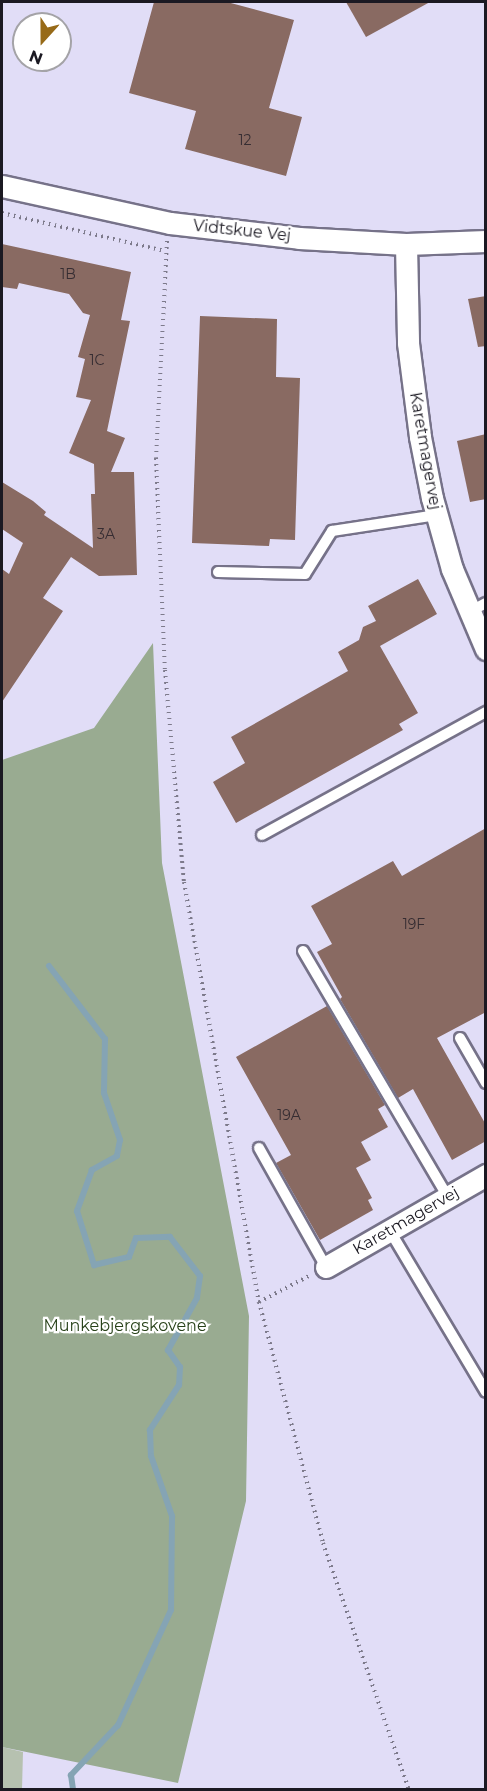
<!DOCTYPE html>
<style>
body{margin:0}
#map{position:relative;width:487px;height:1791px;overflow:hidden;background:#e1ddf7;font-family:Montserrat,sans-serif}
div>[style]{position:absolute}
.green>*{inset:0;background:#b6c1b0}
.forest>*{inset:0;background:#99ab91}
.stream>*{height:6px;margin:-3px;padding:0 3px;transform-origin:3px;border-radius:3px;background:#85a4b4}
.building>*{inset:0;background:#896a62}
.path>*{height:4px;margin-top:-2px;transform-origin:0;background:repeating-linear-gradient(90deg,#7d7a8b 0 1.5px,transparent 0 6px)}
.roads{filter:drop-shadow(2px 0 #767289) drop-shadow(-2px 0 #767289) drop-shadow(0 2px #767289) drop-shadow(0 -2px #767289)}
.service>*{height:10px;margin:-5px;padding:0 5px;transform-origin:5px;border-radius:5px;background:#fff}
.minor>*{height:21px;margin:-10.5px;padding:0 10.5px;transform-origin:10.5px;border-radius:10.5px;background:#fff}
span{translate:-50% -50%;white-space:nowrap;text-align:center;line-height:1.15;-webkit-text-stroke:4.5px #fff;paint-order:stroke}
.number-label{font-size:14px;color:#362d32}
.number-label span{-webkit-text-stroke-width:0}
.street-label{font-size:16px;color:#1b1922}
.park-label{font-size:16px;color:#274118}
.frame{position:absolute;inset:0;border:3px solid #1b1922;pointer-events:none}
.north{position:absolute;left:12px;top:12px;width:60px;height:60px;box-sizing:border-box;background:#fff;border:2px solid #a4a3a7;border-radius:50%;rotate:201deg;font-size:16px;font-weight:700;line-height:24px;text-align:center;color:#1b1922}
.north::after{content:'';display:block;margin:auto;width:21px;height:27px;background:#976a18;clip-path:polygon(50% 0,100% 100%,50% 72%,0 100%)}
</style>
<div id="map">
<div class="green">
<div style="clip-path:polygon(2px 1747px,23px 1752px,22px 1789px,2px 1789px)"></div>
</div>
<div class="forest">
<div style="clip-path:polygon(153px 643px,162px 863px,249px 1316px,246px 1501px,178px 1783px,2px 1747px,2px 760px,94px 728px)"></div>
</div>
<div class="stream">
<div style="left:49px;top:966px;width:92px;rotate:52.5deg"></div>
<div style="left:105px;top:1039px;width:54px;rotate:91.1deg"></div>
<div style="left:104px;top:1093px;width:50px;rotate:71.2deg"></div>
<div style="left:120px;top:1140px;width:16px;rotate:101deg"></div>
<div style="left:117px;top:1156px;width:29px;rotate:151deg"></div>
<div style="left:92px;top:1170px;width:44px;rotate:110.1deg"></div>
<div style="left:77px;top:1211px;width:57px;rotate:72.5deg"></div>
<div style="left:94px;top:1265px;width:36px;rotate:-13deg"></div>
<div style="left:129px;top:1257px;width:20px;rotate:-70deg"></div>
<div style="left:136px;top:1238px;width:34px;rotate:-2deg"></div>
<div style="left:170px;top:1237px;width:49px;rotate:52.4deg"></div>
<div style="left:200px;top:1276px;width:22px;rotate:98deg"></div>
<div style="left:197px;top:1298px;width:60px;rotate:119.1deg"></div>
<div style="left:168px;top:1350px;width:21px;rotate:55deg"></div>
<div style="left:180px;top:1367px;width:18px;rotate:93deg"></div>
<div style="left:179px;top:1385px;width:54px;rotate:122.8deg"></div>
<div style="left:150px;top:1430px;width:26px;rotate:88deg"></div>
<div style="left:151px;top:1456px;width:64px;rotate:70.7deg"></div>
<div style="left:172px;top:1516px;width:94px;rotate:90.6deg"></div>
<div style="left:171px;top:1610px;width:127px;rotate:114.7deg"></div>
<div style="left:118px;top:1725px;width:69px;rotate:133.2deg"></div>
<div style="left:71px;top:1775px;width:15px;rotate:82deg"></div>
</div>
<div class="building">
<div style="clip-path:polygon(154px 2px,227px 2px,294px 20px,269px 108px,302px 117px,286px 176px,185px 149px,196px 111px,129px 93px)"></div>
<div style="clip-path:polygon(346px 2px,430px 2px,366px 37px)"></div>
<div style="clip-path:polygon(2px 244px,131px 272px,121px 320px,130px 321px,107px 431px,125px 438px,111px 472px,134px 472px,137px 575px,99px 576px,71px 557px,43px 598px,63px 611px,2px 702px,2px 569px,9px 574px,23px 543px,2px 529px,2px 482px,33px 501px,46px 512px,44px 515px,93px 548px,91px 494px,95px 494px,94px 464px,69px 453px,91px 400px,76px 397px,85px 359px,78px 357px,90px 315px,83px 313px,69px 294px,19px 283px,17px 289px,2px 287px)"></div>
<div style="clip-path:polygon(486px 296px,486px 346px,478px 347px,468px 299px)"></div>
<div style="clip-path:polygon(200px 316px,277px 319px,276px 377px,300px 378px,295px 540px,270px 539px,269px 546px,192px 543px)"></div>
<div style="clip-path:polygon(486px 434px,486px 499px,470px 502px,457px 441px)"></div>
<div style="clip-path:polygon(418px 579px,437px 614px,380px 646px,418px 713px,399px 724px,403px 730px,236px 823px,213px 782px,245px 763px,231px 737px,348px 671px,338px 652px,359px 640px,363px 627px,376px 621px,368px 606px)"></div>
<div style="clip-path:polygon(486px 828px,486px 1012px,437px 1038px,486px 1125px,486px 1141px,452px 1160px,413px 1089px,398px 1098px,340px 999px,342px 997px,317px 952px,332px 944px,311px 906px,393px 861px,402px 876px)"></div>
<div style="clip-path:polygon(327px 1006px,385px 1105px,378px 1109px,388px 1127px,361px 1142px,371px 1160px,356px 1168px,372px 1198px,368px 1200px,373px 1210px,320px 1240px,276px 1163px,291px 1155px,236px 1057px)"></div>
</div>
<div class="path">
<div style="left:2px;top:213px;width:167px;rotate:13.1deg"></div>
<div style="left:167px;top:241px;width:217px;rotate:92.9deg"></div>
<div style="left:156px;top:458px;width:212px;rotate:87.6deg"></div>
<div style="left:165px;top:670px;width:213px;rotate:84.9deg"></div>
<div style="left:184px;top:882px;width:427px;rotate:79.9deg"></div>
<div style="left:259px;top:1302px;width:249px;rotate:75.1deg"></div>
<div style="left:323px;top:1543px;width:262px;rotate:70.8deg"></div>
<div style="left:259px;top:1302px;width:56px;rotate:-27.5deg"></div>
</div>
<div class="roads">
<div class="service">
<div style="left:218px;top:572px;width:87px;rotate:1.3deg"></div>
<div style="left:305px;top:574px;width:51px;rotate:-57.9deg"></div>
<div style="left:332px;top:531px;width:106px;rotate:-8.7deg"></div>
<div style="left:469px;top:612px;width:19px;rotate:-28deg"></div>
<div style="left:262px;top:835px;width:256px;rotate:-28.8deg"></div>
<div style="left:303px;top:951px;width:286px;rotate:59.5deg"></div>
<div style="left:460px;top:1038px;width:52px;rotate:60deg"></div>
<div style="left:259px;top:1148px;width:137px;rotate:60.6deg"></div>
<div style="left:390px;top:1231px;width:187px;rotate:59.2deg"></div>
</div>
<div class="minor">
<div style="left:2px;top:186px;width:172px;rotate:12.4deg"></div>
<div style="left:170px;top:223px;width:130px;rotate:6.6deg"></div>
<div style="left:299px;top:238px;width:107px;rotate:3.2deg"></div>
<div style="left:406px;top:244px;width:80px;rotate:-2.1deg"></div>
<div style="left:406px;top:244px;width:99px;rotate:88.8deg"></div>
<div style="left:408px;top:343px;width:95px;rotate:82.7deg"></div>
<div style="left:420px;top:437px;width:62px;rotate:78.9deg"></div>
<div style="left:432px;top:498px;width:74px;rotate:74.3deg"></div>
<div style="left:452px;top:569px;width:87px;rotate:67deg"></div>
<div style="left:326px;top:1267px;width:185px;rotate:-29.9deg"></div>
</div>
</div>
<div class="number-label">
<span style="left:245px;top:140px">12</span>
<span style="left:68px;top:274px">1B</span>
<span style="left:97px;top:360px">1C</span>
<span style="left:106px;top:534px">3A</span>
<span style="left:414px;top:924px">19F</span>
<span style="left:289px;top:1115px">19A</span>
</div>
<div class="street-label">
<span style="left:242px;top:231px;rotate:6deg">Vidtskue Vej</span>
<span style="left:425px;top:451px;rotate:80deg">Karetmagervej</span>
<span style="left:406px;top:1221px;rotate:-30deg">Karetmagervej</span>
</div>
<div class="park-label">
<span style="left:125px;top:1326px">Munkebjergskovene</span>
</div>
<div class="frame"></div>
<div class="north">N</div>
</div>
